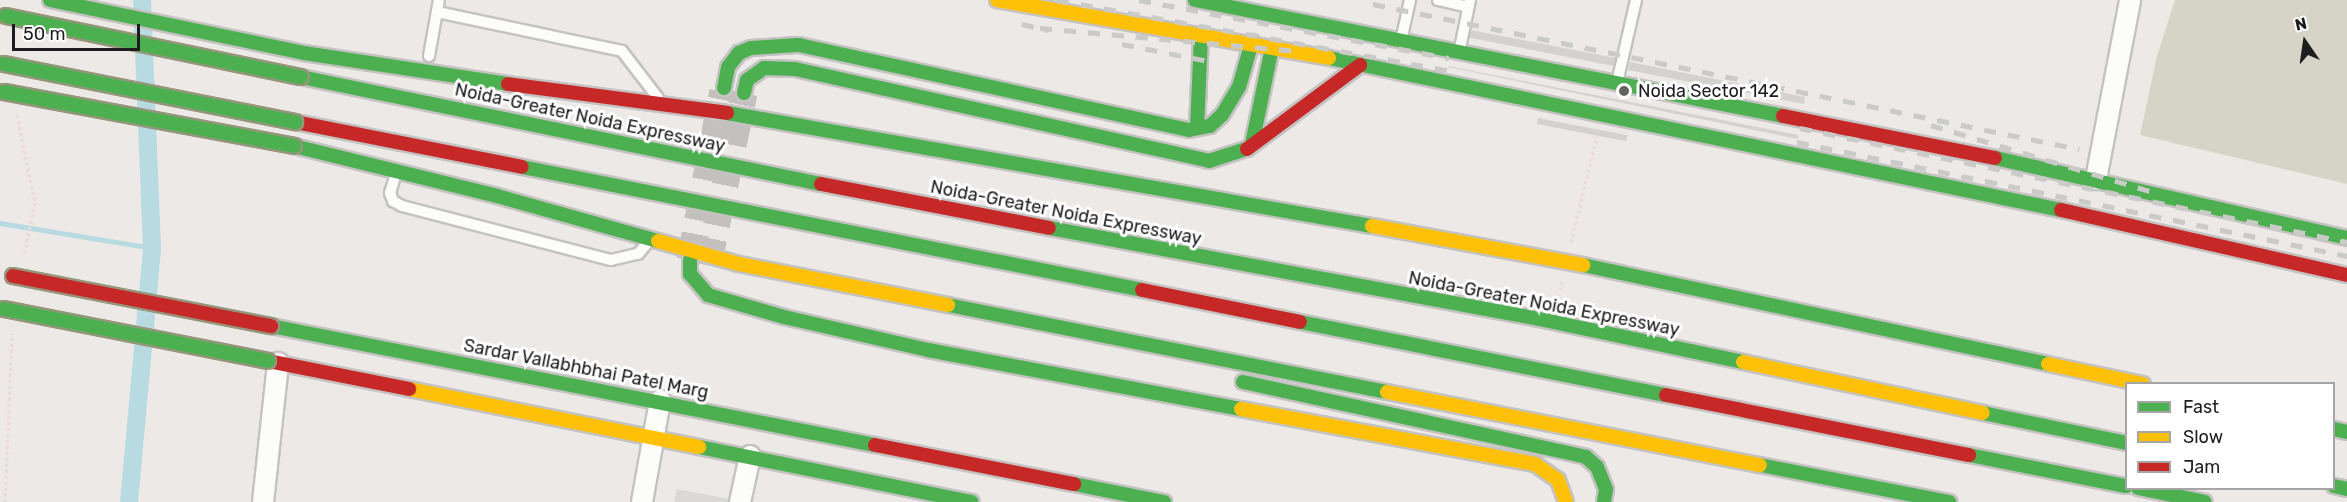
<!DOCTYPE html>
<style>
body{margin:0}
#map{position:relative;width:2347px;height:502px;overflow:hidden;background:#ece9e6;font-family:Rubik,sans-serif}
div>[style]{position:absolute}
.residential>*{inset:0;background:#dbd9d7}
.construction>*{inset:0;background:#d6d4c7}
.stream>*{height:5px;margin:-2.5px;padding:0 2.5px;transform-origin:2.5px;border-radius:2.5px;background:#b8dbe1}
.canal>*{height:18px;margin:-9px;padding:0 9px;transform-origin:9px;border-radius:9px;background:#b8dbe1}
.building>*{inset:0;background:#d4d1cf;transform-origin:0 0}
.secondary-tunnel>*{height:27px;margin-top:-13.5px;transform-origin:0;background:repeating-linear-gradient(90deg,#c3c0be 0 27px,transparent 0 41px)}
.path>*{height:3px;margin-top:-1.5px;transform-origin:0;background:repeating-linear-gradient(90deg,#ebd9d8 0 3px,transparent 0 6px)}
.roads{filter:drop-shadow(2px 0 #c4c3c2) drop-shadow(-2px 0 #c4c3c2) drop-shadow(0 2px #c4c3c2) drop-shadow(0 -2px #c4c3c2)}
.lane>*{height:10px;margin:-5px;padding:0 5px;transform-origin:5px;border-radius:5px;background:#fcfcfb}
.street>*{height:20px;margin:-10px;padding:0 10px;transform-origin:10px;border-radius:10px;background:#fcfcfb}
.fast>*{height:14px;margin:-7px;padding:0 7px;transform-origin:7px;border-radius:7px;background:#4caf50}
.slow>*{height:14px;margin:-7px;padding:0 7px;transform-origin:7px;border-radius:7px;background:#ffc107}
.jam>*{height:14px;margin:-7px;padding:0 7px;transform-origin:7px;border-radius:7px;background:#c62828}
.rail>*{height:4.5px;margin-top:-2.25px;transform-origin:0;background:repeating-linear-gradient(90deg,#cacac9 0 12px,transparent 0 24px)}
.bridges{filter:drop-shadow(2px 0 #96967d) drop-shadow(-2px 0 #96967d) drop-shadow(0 2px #96967d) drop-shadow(0 -2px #96967d)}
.fast-bridge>*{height:14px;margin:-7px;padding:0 7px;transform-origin:7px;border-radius:7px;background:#4caf50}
.jam-bridge>*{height:14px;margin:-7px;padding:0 7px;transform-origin:7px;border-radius:7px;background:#c62828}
.dots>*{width:16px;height:16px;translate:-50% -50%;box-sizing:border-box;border:3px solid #fff;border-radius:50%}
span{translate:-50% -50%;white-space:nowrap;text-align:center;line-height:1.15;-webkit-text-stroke:6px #fff;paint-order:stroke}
.poi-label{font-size:18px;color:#1d1d1d}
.left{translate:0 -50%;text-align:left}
.street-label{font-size:18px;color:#1d1d1d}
.legend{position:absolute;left:2125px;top:382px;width:210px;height:108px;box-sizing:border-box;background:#fff;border:2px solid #a5a5a5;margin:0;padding:8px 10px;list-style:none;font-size:18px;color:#1d1d1d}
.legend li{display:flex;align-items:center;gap:12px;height:30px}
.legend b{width:30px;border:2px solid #a5a5a5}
.north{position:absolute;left:2275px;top:12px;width:60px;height:60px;-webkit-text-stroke:4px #fff;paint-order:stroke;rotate:347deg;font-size:16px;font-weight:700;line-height:24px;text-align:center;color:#1d1d1d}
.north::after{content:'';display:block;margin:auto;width:21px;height:27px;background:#1d1d1d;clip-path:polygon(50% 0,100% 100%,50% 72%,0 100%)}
.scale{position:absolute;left:12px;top:24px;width:128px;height:27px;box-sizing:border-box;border:3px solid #1d1d1d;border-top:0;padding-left:8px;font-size:18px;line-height:21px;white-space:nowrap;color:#1d1d1d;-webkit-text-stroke:4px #fff;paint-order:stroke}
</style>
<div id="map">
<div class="residential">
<div style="clip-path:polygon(677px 489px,746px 502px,674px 502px)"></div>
</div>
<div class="construction">
<div style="clip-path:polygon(2175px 0,2347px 0,2347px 184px,2140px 135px,2157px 56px)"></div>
</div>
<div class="stream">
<div style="left:0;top:223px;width:154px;rotate:9.3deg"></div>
</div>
<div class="canal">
<div style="left:129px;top:502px;width:255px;rotate:-84.8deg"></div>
<div style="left:152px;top:248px;width:248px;rotate:-92.3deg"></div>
</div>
<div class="building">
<div style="left:1471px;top:30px;width:147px;height:8px;rotate:11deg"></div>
<div style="clip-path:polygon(1630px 62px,1805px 97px,1804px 104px,1628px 70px)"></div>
<div style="clip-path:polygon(1448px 66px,1798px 135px,1798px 139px,1448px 67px)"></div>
<div style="left:1538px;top:118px;width:91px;height:6px;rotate:11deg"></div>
</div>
<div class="secondary-tunnel">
<div style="left:690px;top:260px;width:172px;rotate:-79deg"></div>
<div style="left:708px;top:265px;width:176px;rotate:-78.2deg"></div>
</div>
<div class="path">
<div style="left:17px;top:115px;width:90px;rotate:78.4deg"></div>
<div style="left:35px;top:203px;width:53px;rotate:101.9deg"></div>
<div style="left:1571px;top:242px;width:109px;rotate:-76.2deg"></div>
<div style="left:1560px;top:290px;width:10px;rotate:-79deg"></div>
<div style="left:5px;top:502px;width:169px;rotate:-87.6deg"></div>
</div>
<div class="roads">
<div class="lane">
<div style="left:1438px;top:0;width:31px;rotate:13deg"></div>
<div style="left:437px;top:12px;width:189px;rotate:11.9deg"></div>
<div style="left:622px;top:51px;width:59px;rotate:52.5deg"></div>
<div style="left:1401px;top:41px;width:42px;rotate:-77.6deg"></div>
<div style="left:1459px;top:53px;width:54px;rotate:-78.3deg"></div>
<div style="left:429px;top:56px;width:57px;rotate:-79.9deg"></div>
<div style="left:1617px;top:83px;width:85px;rotate:-77.1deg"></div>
<div style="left:394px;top:180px;width:14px;rotate:107deg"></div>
<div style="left:390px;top:193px;width:9px;rotate:69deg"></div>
<div style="left:393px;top:201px;width:10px;rotate:29deg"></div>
<div style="left:402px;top:206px;width:216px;rotate:14.5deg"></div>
<div style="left:611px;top:260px;width:28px;rotate:-13deg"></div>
<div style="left:638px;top:254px;width:17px;rotate:-50deg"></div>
</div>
<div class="street">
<div style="left:2096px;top:179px;width:182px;rotate:-79.2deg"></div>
<div style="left:263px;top:502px;width:140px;rotate:-83.8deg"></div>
<div style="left:642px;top:502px;width:103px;rotate:-79.9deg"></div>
<div style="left:740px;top:502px;width:47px;rotate:-77.7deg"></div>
</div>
<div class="fast">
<div style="left:50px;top:0;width:259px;rotate:11.8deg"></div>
<div style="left:304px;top:53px;width:206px;rotate:8.6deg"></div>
<div style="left:1195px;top:0;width:599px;rotate:11.16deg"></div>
<div style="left:1329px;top:58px;width:748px;rotate:11.73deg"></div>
<div style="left:301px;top:77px;width:531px;rotate:11.63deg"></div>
<div style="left:724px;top:88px;width:21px;rotate:-79deg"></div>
<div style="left:728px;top:67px;width:18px;rotate:-52deg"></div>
<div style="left:739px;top:53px;width:13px;rotate:-23deg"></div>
<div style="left:751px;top:48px;width:48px;rotate:-3.6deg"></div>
<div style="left:799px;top:45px;width:399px;rotate:12.3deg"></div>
<div style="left:1189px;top:130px;width:21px;rotate:-11deg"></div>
<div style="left:1210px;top:126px;width:16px;rotate:-43deg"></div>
<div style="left:1222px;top:115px;width:33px;rotate:-59deg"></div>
<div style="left:1239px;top:87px;width:47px;rotate:-73.9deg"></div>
<div style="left:744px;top:93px;width:13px;rotate:-77deg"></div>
<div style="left:747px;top:80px;width:21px;rotate:-35deg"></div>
<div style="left:764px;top:68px;width:31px;rotate:2deg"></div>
<div style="left:795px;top:69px;width:424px;rotate:12.5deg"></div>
<div style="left:1209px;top:161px;width:40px;rotate:-18deg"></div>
<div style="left:727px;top:113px;width:655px;rotate:9.94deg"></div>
<div style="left:1197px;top:128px;width:93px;rotate:-87.5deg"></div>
<div style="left:1252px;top:144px;width:99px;rotate:-78.3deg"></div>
<div style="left:294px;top:146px;width:209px;rotate:13.8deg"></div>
<div style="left:497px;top:196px;width:167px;rotate:15.6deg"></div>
<div style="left:1995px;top:158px;width:361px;rotate:12.8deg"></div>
<div style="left:522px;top:167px;width:632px;rotate:11.22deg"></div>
<div style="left:1049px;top:228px;width:498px;rotate:10.5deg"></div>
<div style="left:1539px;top:319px;width:208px;rotate:11.9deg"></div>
<div style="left:690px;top:260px;width:14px;rotate:90deg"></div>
<div style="left:690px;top:274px;width:28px;rotate:49deg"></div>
<div style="left:708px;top:295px;width:79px;rotate:16.1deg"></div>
<div style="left:784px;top:317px;width:148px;rotate:12.9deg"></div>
<div style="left:928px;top:350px;width:319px;rotate:10.7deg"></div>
<div style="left:1583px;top:265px;width:475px;rotate:12deg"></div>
<div style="left:948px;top:305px;width:448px;rotate:11.2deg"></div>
<div style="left:1300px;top:322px;width:373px;rotate:11.3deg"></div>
<div style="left:271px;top:326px;width:616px;rotate:11.15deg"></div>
<div style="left:1243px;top:382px;width:351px;rotate:12.3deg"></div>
<div style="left:1586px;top:457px;width:15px;rotate:42deg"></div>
<div style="left:1597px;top:467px;width:24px;rotate:68deg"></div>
<div style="left:1606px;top:489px;width:13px;rotate:99deg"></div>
<div style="left:1983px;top:413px;width:146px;rotate:11.8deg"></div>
<div style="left:2334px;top:429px;width:13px;rotate:13deg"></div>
<div style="left:699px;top:447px;width:278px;rotate:11.4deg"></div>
<div style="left:1969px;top:455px;width:160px;rotate:11.2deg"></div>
<div style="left:1760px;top:465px;width:193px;rotate:11.1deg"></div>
<div style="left:1074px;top:484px;width:92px;rotate:11.3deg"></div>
<div style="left:2334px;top:486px;width:13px;rotate:13deg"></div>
<div style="left:2138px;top:488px;width:68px;rotate:11.8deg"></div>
</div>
<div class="slow">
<div style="left:997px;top:0;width:337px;rotate:9.9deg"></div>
<div style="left:1372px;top:226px;width:215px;rotate:10.5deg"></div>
<div style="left:658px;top:241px;width:84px;rotate:15.9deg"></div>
<div style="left:739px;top:264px;width:213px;rotate:11.1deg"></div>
<div style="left:1743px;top:362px;width:245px;rotate:12deg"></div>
<div style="left:2048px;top:364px;width:97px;rotate:11.9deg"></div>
<div style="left:409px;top:389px;width:296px;rotate:11.3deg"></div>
<div style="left:1387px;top:392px;width:380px;rotate:11.1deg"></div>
<div style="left:1241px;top:409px;width:299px;rotate:10.6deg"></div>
<div style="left:1535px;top:464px;width:28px;rotate:35deg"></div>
<div style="left:1558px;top:480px;width:23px;rotate:70deg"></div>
</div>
<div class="jam">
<div style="left:508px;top:84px;width:221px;rotate:7.5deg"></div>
<div style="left:1783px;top:116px;width:216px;rotate:11.2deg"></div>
<div style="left:295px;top:122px;width:231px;rotate:11.2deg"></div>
<div style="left:1247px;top:149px;width:141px;rotate:-36.6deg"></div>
<div style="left:821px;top:184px;width:232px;rotate:10.9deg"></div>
<div style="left:2061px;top:210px;width:293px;rotate:12.8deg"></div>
<div style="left:1142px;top:290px;width:161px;rotate:11.4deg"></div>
<div style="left:268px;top:361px;width:144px;rotate:11.2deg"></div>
<div style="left:1666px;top:395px;width:309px;rotate:11.2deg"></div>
<div style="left:875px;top:445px;width:203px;rotate:11.1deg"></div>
</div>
</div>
<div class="rail">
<div style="left:1057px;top:0;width:396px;rotate:10.2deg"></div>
<div style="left:1139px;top:0;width:315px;rotate:10.6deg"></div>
<div style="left:1373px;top:4px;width:721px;rotate:11.61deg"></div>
<div style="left:1022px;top:24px;width:27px;rotate:13deg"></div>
<div style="left:1040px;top:28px;width:261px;rotate:5.1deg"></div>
<div style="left:1122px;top:44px;width:94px;rotate:11.1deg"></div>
<div style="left:1931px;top:125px;width:235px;rotate:16.8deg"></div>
<div style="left:1800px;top:128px;width:559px;rotate:11.77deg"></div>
<div style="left:1797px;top:142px;width:562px;rotate:11.71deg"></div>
</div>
<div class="bridges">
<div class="fast-bridge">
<div style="left:6px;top:16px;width:301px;rotate:11.7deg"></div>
<div style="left:4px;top:64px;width:297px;rotate:11.3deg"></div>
<div style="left:4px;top:92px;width:295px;rotate:10.5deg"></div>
<div style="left:4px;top:309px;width:269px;rotate:11.1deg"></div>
</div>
<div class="jam-bridge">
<div style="left:13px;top:276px;width:263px;rotate:11deg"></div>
</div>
</div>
<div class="dots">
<div style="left:1624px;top:91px;background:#656463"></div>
</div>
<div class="poi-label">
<span class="left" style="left:1638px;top:91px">Noida Sector 142</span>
</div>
<div class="street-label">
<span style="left:590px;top:118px;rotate:12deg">Noida-Greater Noida Expressway</span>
<span style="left:1066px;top:213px;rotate:11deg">Noida-Greater Noida Expressway</span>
<span style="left:1544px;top:304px;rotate:11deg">Noida-Greater Noida Expressway</span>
<span style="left:586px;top:369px;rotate:11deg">Sardar Vallabhbhai Patel Marg</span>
</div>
<ul class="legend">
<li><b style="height:8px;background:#4caf50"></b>Fast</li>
<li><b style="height:8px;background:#ffc107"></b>Slow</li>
<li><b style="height:8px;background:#c62828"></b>Jam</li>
</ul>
<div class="north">N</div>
<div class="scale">50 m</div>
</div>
